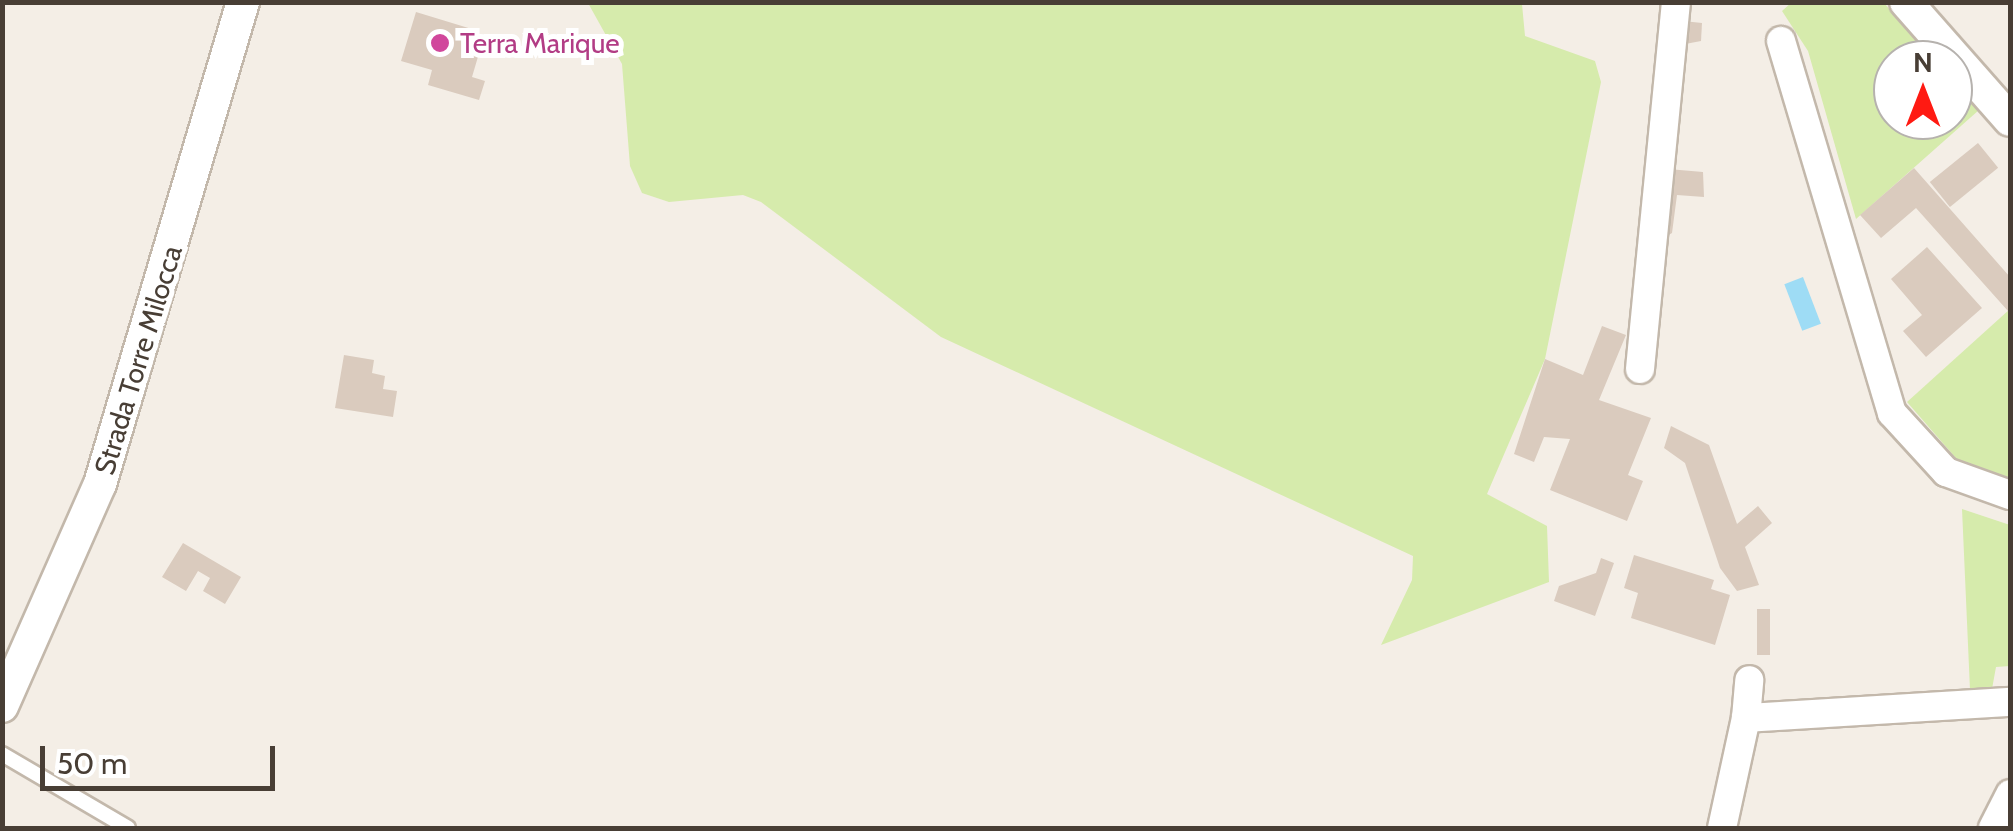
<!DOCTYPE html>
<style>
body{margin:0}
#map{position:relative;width:2013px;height:831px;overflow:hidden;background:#f4eee6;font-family:Cabin,sans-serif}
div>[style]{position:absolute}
.green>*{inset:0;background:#d6ebac}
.water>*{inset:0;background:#9edcf5;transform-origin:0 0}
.building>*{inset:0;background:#dacbbe;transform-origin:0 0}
.roads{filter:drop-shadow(2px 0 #c3b8ab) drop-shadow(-2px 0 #c3b8ab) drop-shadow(0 2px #c3b8ab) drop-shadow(0 -2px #c3b8ab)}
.service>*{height:14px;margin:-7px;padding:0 7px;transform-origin:7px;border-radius:7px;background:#fff}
.minor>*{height:28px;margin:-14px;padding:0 14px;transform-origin:14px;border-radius:14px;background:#fff}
.tertiary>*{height:32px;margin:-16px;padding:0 16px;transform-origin:16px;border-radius:16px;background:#fff}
.dots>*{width:28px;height:28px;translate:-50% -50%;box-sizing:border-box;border:5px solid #fff;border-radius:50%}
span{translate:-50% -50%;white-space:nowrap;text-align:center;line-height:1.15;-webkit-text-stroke:10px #fff;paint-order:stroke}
.hotel-label{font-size:28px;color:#b23c85}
.left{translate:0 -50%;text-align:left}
.street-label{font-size:28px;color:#483e35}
.frame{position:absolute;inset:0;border:5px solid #483e35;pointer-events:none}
.north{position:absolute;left:1873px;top:40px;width:100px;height:100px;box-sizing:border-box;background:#fff;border:2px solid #b6b2ae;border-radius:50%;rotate:0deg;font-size:28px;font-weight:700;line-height:40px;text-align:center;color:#483e35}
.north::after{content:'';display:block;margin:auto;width:35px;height:45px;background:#ff1a12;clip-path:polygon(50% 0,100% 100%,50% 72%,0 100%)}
.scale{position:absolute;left:40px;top:746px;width:235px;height:45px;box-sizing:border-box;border:5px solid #483e35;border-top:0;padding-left:12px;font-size:30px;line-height:35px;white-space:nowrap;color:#483e35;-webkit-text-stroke:8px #fff;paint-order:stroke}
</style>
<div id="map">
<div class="green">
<div style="clip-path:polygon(1792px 2px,1884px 3px,1935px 60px,1893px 60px,1893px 120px,1953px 120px,1953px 81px,1979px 110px,1856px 219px,1808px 51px,1782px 11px)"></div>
<div style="clip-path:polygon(588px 3px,1522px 4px,1525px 36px,1595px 61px,1601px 82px,1545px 359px,1487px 494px,1547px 526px,1549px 582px,1381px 645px,1412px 580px,1413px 556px,941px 337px,761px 202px,743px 195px,669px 202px,642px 193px,630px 166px,622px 64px)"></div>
<div style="clip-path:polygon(2010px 309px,2010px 483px,1961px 464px,1907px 402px)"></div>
<div style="clip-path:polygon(1962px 509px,2010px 525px,2010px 666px,1996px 667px,1992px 689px,1970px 690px)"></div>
</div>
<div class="water">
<div style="left:1803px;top:277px;width:50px;height:20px;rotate:69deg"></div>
</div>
<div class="building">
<div style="clip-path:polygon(416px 12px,475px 30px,471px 47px,480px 50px,472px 77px,485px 81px,479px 100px,428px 85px,432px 70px,401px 61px)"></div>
<div style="clip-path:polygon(1683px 21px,1702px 23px,1701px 41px,1680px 45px)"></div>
<div style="left:1978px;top:143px;width:32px;height:62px;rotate:51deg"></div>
<div style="clip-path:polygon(1914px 168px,2010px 277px,2008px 311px,1916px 208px,1881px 238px,1860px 215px)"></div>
<div style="clip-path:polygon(1668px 169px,1703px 172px,1704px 197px,1677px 195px,1672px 233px,1662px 239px)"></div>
<div style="clip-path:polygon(1927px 247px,1982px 308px,1926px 357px,1903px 331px,1922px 315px,1891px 279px)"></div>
<div style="clip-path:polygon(1602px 326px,1626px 335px,1599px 400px,1651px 418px,1628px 475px,1643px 481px,1627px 521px,1550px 490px,1570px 439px,1544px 437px,1534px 462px,1514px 454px,1545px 359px,1583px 375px)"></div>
<div style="clip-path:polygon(344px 355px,374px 360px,372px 373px,385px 376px,383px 389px,397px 391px,393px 417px,335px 408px)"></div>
<div style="clip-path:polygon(1671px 426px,1709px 445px,1737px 524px,1758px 506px,1772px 523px,1745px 547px,1759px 585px,1737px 591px,1720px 568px,1685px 463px,1664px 448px)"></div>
<div style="clip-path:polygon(183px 543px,241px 577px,225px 604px,203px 591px,210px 578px,198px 571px,186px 591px,162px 577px)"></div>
<div style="clip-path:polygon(1634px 555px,1714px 580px,1711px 589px,1730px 595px,1715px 645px,1631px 618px,1638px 593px,1624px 588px)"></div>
<div style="clip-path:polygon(1601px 558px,1614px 563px,1595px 616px,1554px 601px,1559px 586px,1596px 573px)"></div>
<div style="left:1757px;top:609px;width:13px;height:46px"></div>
</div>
<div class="roads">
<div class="service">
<div style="left:2px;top:754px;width:146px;rotate:30.4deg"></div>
</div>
<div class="minor">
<div style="left:1781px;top:41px;width:388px;rotate:73.4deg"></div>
<div style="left:1892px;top:413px;width:80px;rotate:47.5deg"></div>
<div style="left:1946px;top:472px;width:68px;rotate:19.8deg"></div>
<div style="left:1640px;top:369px;width:369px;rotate:-84.4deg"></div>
<div style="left:1746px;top:718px;width:38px;rotate:-85deg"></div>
<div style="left:1722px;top:828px;width:113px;rotate:-77.7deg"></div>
<div style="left:1746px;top:718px;width:264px;rotate:-3.5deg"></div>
<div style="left:1993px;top:828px;width:38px;rotate:-63deg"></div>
</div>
<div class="tertiary">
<div style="left:1906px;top:2px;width:157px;rotate:48.6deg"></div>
<div style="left:2px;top:706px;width:243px;rotate:-66.2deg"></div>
<div style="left:100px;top:484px;width:503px;rotate:-73.48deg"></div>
</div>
</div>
<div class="dots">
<div style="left:440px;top:43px;background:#d1479c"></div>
</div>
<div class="hotel-label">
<span class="left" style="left:460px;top:43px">Terra Marique</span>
</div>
<div class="street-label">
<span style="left:138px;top:360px;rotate:-73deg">Strada Torre Milocca</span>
</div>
<div class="frame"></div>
<div class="north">N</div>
<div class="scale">50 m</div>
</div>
